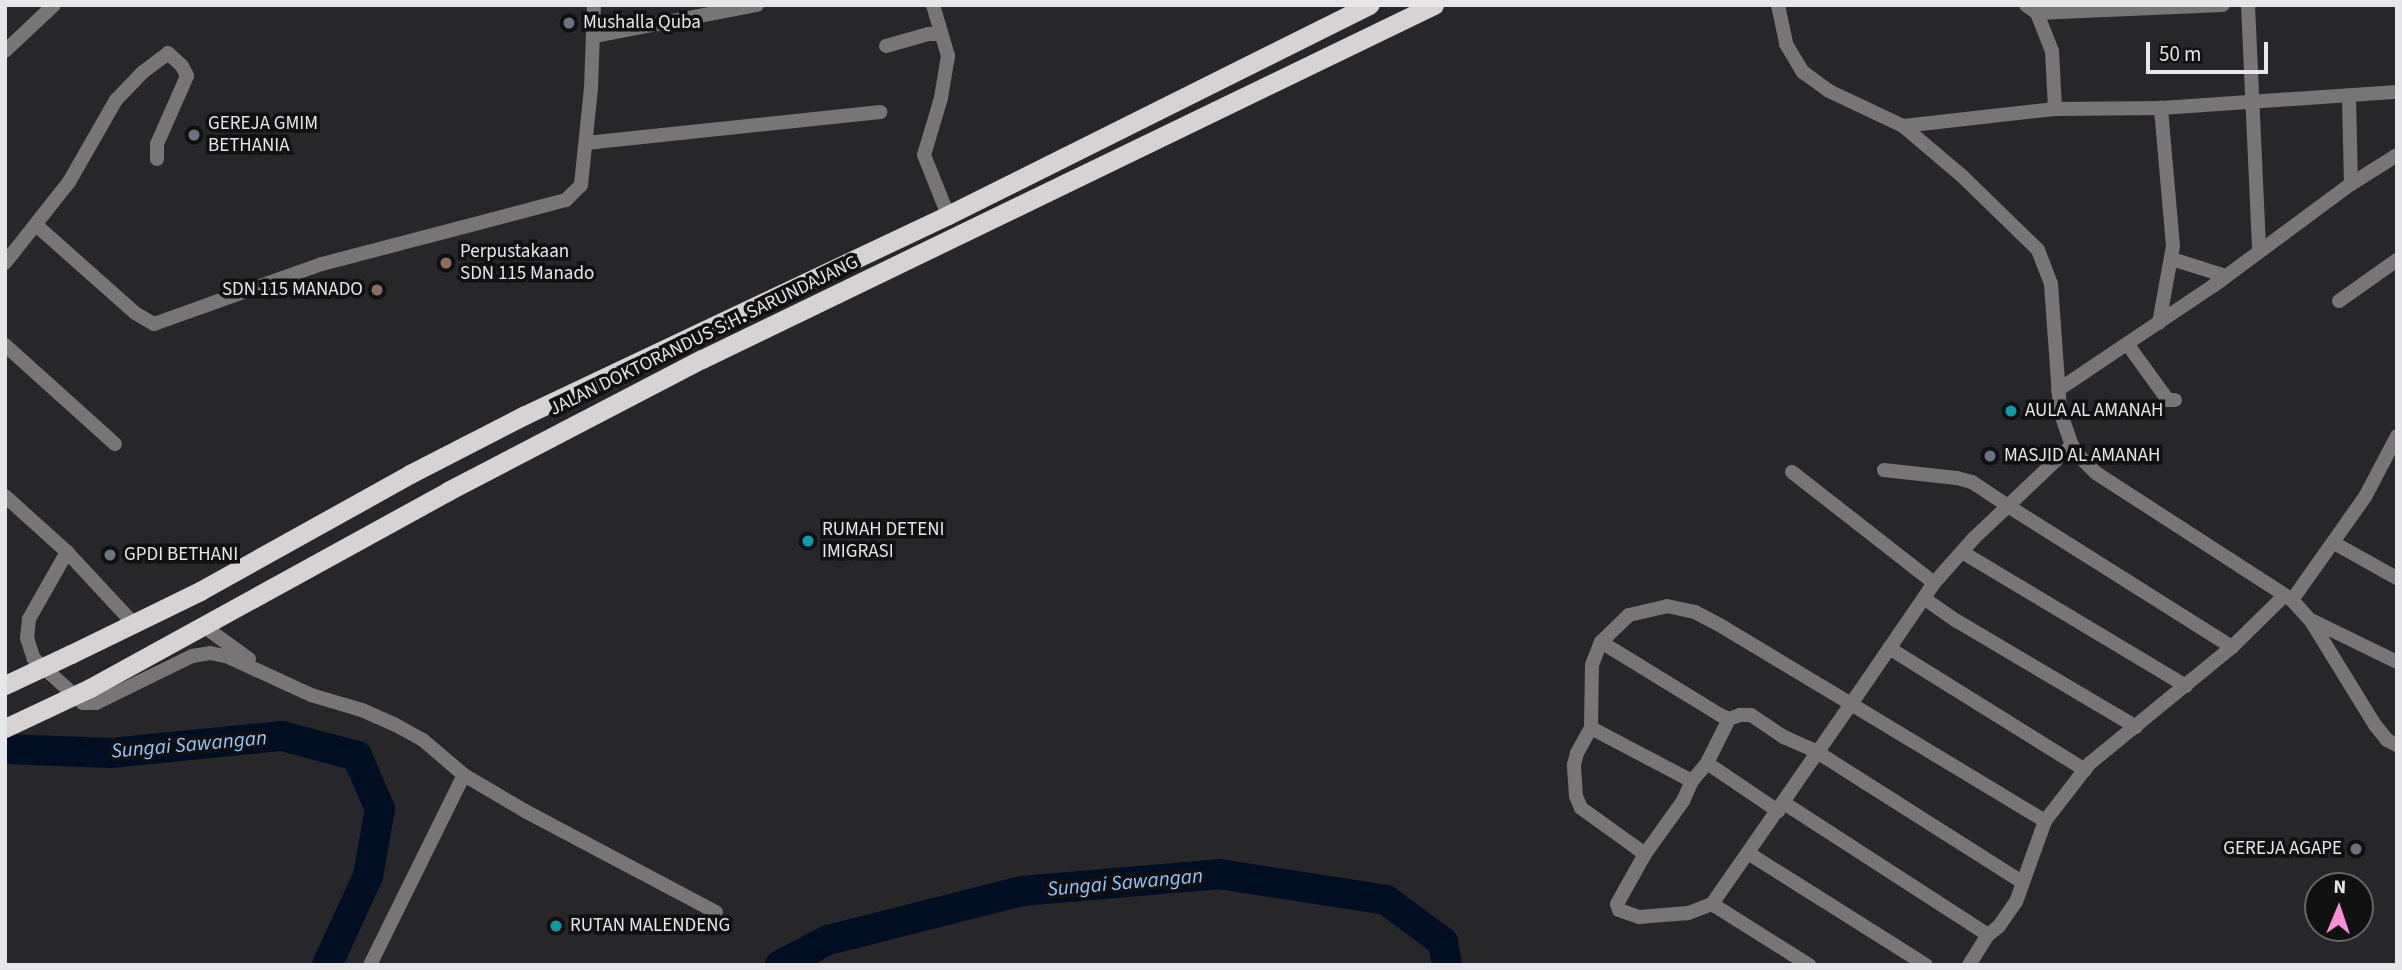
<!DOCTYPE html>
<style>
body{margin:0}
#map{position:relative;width:2402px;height:970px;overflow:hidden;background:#27272a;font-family:"Source Sans 3",sans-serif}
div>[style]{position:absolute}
.river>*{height:30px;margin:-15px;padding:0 15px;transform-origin:15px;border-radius:15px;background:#000e22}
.minor>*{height:14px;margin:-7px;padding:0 7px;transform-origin:7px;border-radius:7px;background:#777575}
.tertiary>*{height:14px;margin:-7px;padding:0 7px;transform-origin:7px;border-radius:7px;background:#777575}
.trunk>*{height:19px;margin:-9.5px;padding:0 9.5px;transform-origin:9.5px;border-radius:9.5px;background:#d7d2d4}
.trunk-bridge>*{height:19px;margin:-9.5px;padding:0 9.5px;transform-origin:9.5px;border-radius:9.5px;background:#d7d2d4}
.dots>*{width:19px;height:19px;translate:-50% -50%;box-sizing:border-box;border:4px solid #101011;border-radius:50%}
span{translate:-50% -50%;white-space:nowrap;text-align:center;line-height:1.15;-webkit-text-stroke:7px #101011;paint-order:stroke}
.poi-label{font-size:19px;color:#e7e7e9}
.left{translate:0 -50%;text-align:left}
.right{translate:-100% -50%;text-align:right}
.street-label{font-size:19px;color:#e7e7e9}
.water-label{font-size:21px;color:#93c6fc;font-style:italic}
.frame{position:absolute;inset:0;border:7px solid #e7e7e9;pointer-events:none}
.north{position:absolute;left:2304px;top:872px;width:70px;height:70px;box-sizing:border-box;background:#101011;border:2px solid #666667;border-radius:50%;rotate:2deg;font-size:19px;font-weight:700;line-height:28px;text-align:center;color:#e7e7e9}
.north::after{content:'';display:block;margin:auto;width:24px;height:32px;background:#f591d2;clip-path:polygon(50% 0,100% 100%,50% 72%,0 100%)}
.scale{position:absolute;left:2146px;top:42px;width:122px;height:32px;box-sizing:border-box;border:4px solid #e7e7e9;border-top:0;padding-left:9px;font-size:21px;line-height:24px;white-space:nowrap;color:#e7e7e9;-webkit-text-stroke:5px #101011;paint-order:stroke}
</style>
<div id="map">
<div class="river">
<div style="left:5px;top:749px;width:106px;rotate:2.2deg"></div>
<div style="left:111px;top:753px;width:172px;rotate:-5.7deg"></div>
<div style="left:282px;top:736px;width:78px;rotate:14.9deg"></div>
<div style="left:357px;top:756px;width:58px;rotate:66.5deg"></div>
<div style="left:380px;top:809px;width:68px;rotate:100.2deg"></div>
<div style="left:368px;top:876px;width:98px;rotate:114.7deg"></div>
<div style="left:780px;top:965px;width:54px;rotate:-27.5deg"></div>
<div style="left:828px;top:940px;width:200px;rotate:-14.2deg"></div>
<div style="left:1022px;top:891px;width:198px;rotate:-4.9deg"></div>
<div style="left:1219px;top:874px;width:169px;rotate:8.8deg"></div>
<div style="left:1386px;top:900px;width:71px;rotate:36.4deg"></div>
<div style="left:1443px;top:942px;width:23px;rotate:80deg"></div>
</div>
<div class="minor">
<div style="left:933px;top:5px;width:53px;rotate:73.6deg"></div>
<div style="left:948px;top:56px;width:43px;rotate:99.5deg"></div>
<div style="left:941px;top:98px;width:59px;rotate:106.6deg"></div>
<div style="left:924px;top:155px;width:65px;rotate:68.2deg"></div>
<div style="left:1778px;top:5px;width:40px;rotate:78deg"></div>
<div style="left:1786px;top:44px;width:33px;rotate:59deg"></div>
<div style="left:1803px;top:72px;width:32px;rotate:36deg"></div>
<div style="left:1829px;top:91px;width:82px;rotate:25.3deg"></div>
<div style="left:1903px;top:126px;width:76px;rotate:40.2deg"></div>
<div style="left:1961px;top:175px;width:107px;rotate:44.2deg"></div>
<div style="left:2038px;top:250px;width:36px;rotate:69deg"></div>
<div style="left:2051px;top:284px;width:127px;rotate:85.9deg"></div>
<div style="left:2060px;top:411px;width:36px;rotate:71deg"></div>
<div style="left:2072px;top:445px;width:14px;rotate:56deg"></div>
<div style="left:2080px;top:457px;width:23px;rotate:45deg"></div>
<div style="left:2096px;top:473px;width:234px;rotate:32.9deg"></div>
<div style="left:2292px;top:600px;width:28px;rotate:48deg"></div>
<div style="left:2311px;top:621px;width:122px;rotate:58.4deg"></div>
<div style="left:2375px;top:725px;width:19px;rotate:51deg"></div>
<div style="left:2387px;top:740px;width:11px;rotate:27deg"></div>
<div style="left:2026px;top:5px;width:14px;rotate:36deg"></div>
<div style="left:2037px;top:13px;width:41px;rotate:68.5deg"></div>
<div style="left:2052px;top:51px;width:58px;rotate:87deg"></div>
<div style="left:2248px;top:5px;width:245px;rotate:87.4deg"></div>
<div style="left:2037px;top:13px;width:186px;rotate:-2.5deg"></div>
<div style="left:594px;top:36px;width:166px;rotate:-10.8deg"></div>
<div style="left:886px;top:46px;width:44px;rotate:-15.9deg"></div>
<div style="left:928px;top:34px;width:12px"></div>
<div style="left:5px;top:51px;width:67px;rotate:-43.2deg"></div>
<div style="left:2349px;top:97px;width:87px;rotate:88.7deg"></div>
<div style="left:1903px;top:126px;width:153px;rotate:-6.4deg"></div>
<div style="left:2055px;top:109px;width:106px;rotate:-0.5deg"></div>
<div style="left:2161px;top:108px;width:237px;rotate:-3.9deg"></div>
<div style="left:586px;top:143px;width:296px;rotate:-6deg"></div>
<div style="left:36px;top:225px;width:132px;rotate:41.6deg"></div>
<div style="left:135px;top:313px;width:22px;rotate:30deg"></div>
<div style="left:154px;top:324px;width:178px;rotate:-19.7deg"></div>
<div style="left:322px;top:264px;width:252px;rotate:-14.7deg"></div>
<div style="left:566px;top:200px;width:21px;rotate:-45deg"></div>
<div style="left:581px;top:185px;width:97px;rotate:-84.1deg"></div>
<div style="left:591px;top:89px;width:84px;rotate:-88deg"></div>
<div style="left:2172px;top:259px;width:57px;rotate:17.5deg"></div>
<div style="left:5px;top:263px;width:103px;rotate:-51.7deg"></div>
<div style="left:69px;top:182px;width:95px;rotate:-60.2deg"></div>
<div style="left:116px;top:100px;width:39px;rotate:-46deg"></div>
<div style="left:143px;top:72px;width:31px;rotate:-37deg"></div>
<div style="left:168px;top:53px;width:19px;rotate:43deg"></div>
<div style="left:182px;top:66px;width:11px;rotate:63deg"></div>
<div style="left:187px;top:76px;width:74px;rotate:113.8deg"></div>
<div style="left:157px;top:144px;width:15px;rotate:90deg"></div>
<div style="left:2339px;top:301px;width:71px;rotate:-35.3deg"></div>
<div style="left:2159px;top:323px;width:78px;rotate:-79.7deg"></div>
<div style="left:2173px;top:246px;width:139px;rotate:-95deg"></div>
<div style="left:5px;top:345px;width:148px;rotate:42deg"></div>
<div style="left:2128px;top:345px;width:68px;rotate:54deg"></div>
<div style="left:2168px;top:400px;width:7px"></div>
<div style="left:2058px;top:390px;width:187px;rotate:-33.9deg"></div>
<div style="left:2213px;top:286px;width:172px;rotate:-36.5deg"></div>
<div style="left:2351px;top:184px;width:54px;rotate:-32.2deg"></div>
<div style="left:2072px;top:445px;width:88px;rotate:136.4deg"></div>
<div style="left:2008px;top:506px;width:265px;rotate:32.2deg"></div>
<div style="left:1884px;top:470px;width:73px;rotate:6.3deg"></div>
<div style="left:1957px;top:478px;width:16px;rotate:15deg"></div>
<div style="left:1972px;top:482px;width:43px;rotate:33.7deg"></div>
<div style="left:2008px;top:506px;width:47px;rotate:136.7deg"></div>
<div style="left:1974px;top:538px;width:60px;rotate:131.6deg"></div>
<div style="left:1934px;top:583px;width:147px;rotate:124.4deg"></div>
<div style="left:1851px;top:704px;width:227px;rotate:31.1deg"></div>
<div style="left:1792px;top:472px;width:180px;rotate:38deg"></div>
<div style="left:2334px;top:543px;width:72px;rotate:29.1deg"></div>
<div style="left:67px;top:552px;width:77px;rotate:119.6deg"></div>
<div style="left:29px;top:619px;width:19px;rotate:96deg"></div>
<div style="left:27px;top:638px;width:22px;rotate:72deg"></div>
<div style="left:34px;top:659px;width:66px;rotate:41.9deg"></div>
<div style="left:83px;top:703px;width:13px"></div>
<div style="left:96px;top:703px;width:107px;rotate:-26.1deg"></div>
<div style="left:192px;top:656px;width:18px;rotate:-9deg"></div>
<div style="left:210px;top:653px;width:16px;rotate:11deg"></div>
<div style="left:226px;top:656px;width:94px;rotate:24.6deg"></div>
<div style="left:311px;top:695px;width:53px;rotate:16.4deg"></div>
<div style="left:362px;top:710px;width:35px;rotate:24deg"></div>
<div style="left:394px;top:724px;width:33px;rotate:29deg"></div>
<div style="left:423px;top:740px;width:54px;rotate:40.5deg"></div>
<div style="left:464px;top:775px;width:71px;rotate:30.5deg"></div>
<div style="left:525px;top:811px;width:216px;rotate:27.9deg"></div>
<div style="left:1962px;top:552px;width:261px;rotate:30.9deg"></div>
<div style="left:1925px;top:599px;width:39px;rotate:35deg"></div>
<div style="left:1957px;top:621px;width:208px;rotate:30.6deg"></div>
<div style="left:2292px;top:600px;width:126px;rotate:-54.7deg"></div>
<div style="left:2365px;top:497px;width:69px;rotate:-62.3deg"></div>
<div style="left:1667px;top:606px;width:29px;rotate:12deg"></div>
<div style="left:1695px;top:612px;width:32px;rotate:28deg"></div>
<div style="left:1723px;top:627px;width:149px;rotate:31deg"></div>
<div style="left:1851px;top:704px;width:244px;rotate:124.8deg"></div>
<div style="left:1712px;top:904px;width:26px;rotate:159deg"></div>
<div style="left:1688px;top:913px;width:49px;rotate:175.3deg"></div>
<div style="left:1639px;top:917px;width:21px;rotate:-161deg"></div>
<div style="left:1619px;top:910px;width:6px;rotate:-108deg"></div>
<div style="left:1617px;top:904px;width:57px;rotate:-60.8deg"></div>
<div style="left:1645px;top:854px;width:79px;rotate:-144.3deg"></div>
<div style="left:1581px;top:808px;width:13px;rotate:-113deg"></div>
<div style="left:1576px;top:796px;width:31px;rotate:-94deg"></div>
<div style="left:1574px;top:765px;width:12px;rotate:-76deg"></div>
<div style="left:1577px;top:753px;width:29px;rotate:-61deg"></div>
<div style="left:1591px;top:728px;width:63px;rotate:-89.1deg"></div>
<div style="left:1592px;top:665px;width:25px;rotate:-69deg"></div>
<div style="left:1601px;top:642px;width:39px;rotate:-44deg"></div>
<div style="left:1629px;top:615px;width:39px;rotate:-13deg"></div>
<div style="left:2313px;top:621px;width:93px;rotate:26deg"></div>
<div style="left:202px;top:625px;width:58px;rotate:35.9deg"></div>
<div style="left:1601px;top:642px;width:140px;rotate:31.5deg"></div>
<div style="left:1720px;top:715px;width:10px;rotate:24deg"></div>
<div style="left:1729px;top:719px;width:12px;rotate:-20deg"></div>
<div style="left:1740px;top:715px;width:11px"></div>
<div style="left:1751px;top:715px;width:40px;rotate:34deg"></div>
<div style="left:1784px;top:737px;width:36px;rotate:24deg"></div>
<div style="left:1817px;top:752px;width:243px;rotate:32.4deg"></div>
<div style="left:1889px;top:648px;width:231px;rotate:31.9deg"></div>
<div style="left:1591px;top:728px;width:114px;rotate:27.7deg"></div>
<div style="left:1692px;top:781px;width:23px;rotate:-50deg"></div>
<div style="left:1707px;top:763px;width:49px;rotate:-63.4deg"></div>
<div style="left:1707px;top:763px;width:86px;rotate:34.1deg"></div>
<div style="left:1784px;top:803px;width:243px;rotate:32.9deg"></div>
<div style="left:1748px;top:853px;width:210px;rotate:32.2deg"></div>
<div style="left:1645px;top:854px;width:65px;rotate:-54.4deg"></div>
<div style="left:1683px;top:801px;width:22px;rotate:-66deg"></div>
<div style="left:1712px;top:904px;width:115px;rotate:32.2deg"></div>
<div style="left:370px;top:965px;width:212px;rotate:-63.7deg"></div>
<div style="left:1969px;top:965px;width:36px;rotate:-58deg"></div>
<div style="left:1988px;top:935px;width:14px;rotate:-39deg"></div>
<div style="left:1999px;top:926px;width:29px;rotate:-55deg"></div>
<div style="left:2016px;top:902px;width:86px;rotate:-70.3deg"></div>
<div style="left:2045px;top:821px;width:72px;rotate:-52.3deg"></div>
<div style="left:2089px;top:764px;width:185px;rotate:-39.3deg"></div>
<div style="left:2232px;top:647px;width:74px;rotate:-44.5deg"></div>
</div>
<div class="tertiary">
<div style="left:5px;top:496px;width:84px;rotate:42.1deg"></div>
<div style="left:67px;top:552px;width:97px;rotate:47.1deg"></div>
</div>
<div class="trunk">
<div style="left:71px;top:654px;width:144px;rotate:-26deg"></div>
<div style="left:200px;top:591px;width:240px;rotate:-29.1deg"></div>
<div style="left:410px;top:474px;width:129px;rotate:-27.2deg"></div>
<div style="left:525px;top:415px;width:468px;rotate:-25.3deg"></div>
<div style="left:948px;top:215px;width:471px;rotate:-26.5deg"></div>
<div style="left:90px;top:688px;width:409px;rotate:-28.8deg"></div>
<div style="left:448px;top:491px;width:286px;rotate:-27.5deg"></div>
<div style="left:702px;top:359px;width:813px;rotate:-25.81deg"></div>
</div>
<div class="trunk-bridge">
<div style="left:5px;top:685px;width:73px;rotate:-25.2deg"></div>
<div style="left:5px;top:728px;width:94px;rotate:-25.2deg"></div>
</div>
<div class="dots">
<div style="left:569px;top:23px;background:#6b7280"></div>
<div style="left:194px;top:135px;background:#6b7280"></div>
<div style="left:446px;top:263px;background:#8d6e63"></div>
<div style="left:377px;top:290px;background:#8d6e63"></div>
<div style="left:2011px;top:411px;background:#0f9aa8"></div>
<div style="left:1990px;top:456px;background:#6b7280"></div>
<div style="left:808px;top:541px;background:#0f9aa8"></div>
<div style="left:110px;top:555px;background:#6b7280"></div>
<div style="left:2356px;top:849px;background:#6b7280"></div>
<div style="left:556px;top:926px;background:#0f9aa8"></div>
</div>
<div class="poi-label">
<span class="left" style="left:583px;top:23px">Mushalla Quba</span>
<span class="left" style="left:208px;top:135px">GEREJA GMIM<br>BETHANIA</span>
<span class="left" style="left:460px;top:263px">Perpustakaan<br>SDN 115 Manado</span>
<span class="right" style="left:363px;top:290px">SDN 115 MANADO</span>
<span class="left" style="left:2025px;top:411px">AULA AL AMANAH</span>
<span class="left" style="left:2004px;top:456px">MASJID AL AMANAH</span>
<span class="left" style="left:822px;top:541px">RUMAH DETENI<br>IMIGRASI</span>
<span class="left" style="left:124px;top:555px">GPDI BETHANI</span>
<span class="right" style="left:2342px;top:849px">GEREJA AGAPE</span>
<span class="left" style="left:570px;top:926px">RUTAN MALENDENG</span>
</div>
<div class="street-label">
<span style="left:704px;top:336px;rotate:-26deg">JALAN DOKTORANDUS S.H. SARUNDAJANG</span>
</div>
<div class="water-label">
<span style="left:189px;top:744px;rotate:-5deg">Sungai Sawangan</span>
<span style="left:1125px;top:882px;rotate:-5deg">Sungai Sawangan</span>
</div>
<div class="frame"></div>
<div class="north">N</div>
<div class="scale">50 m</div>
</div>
